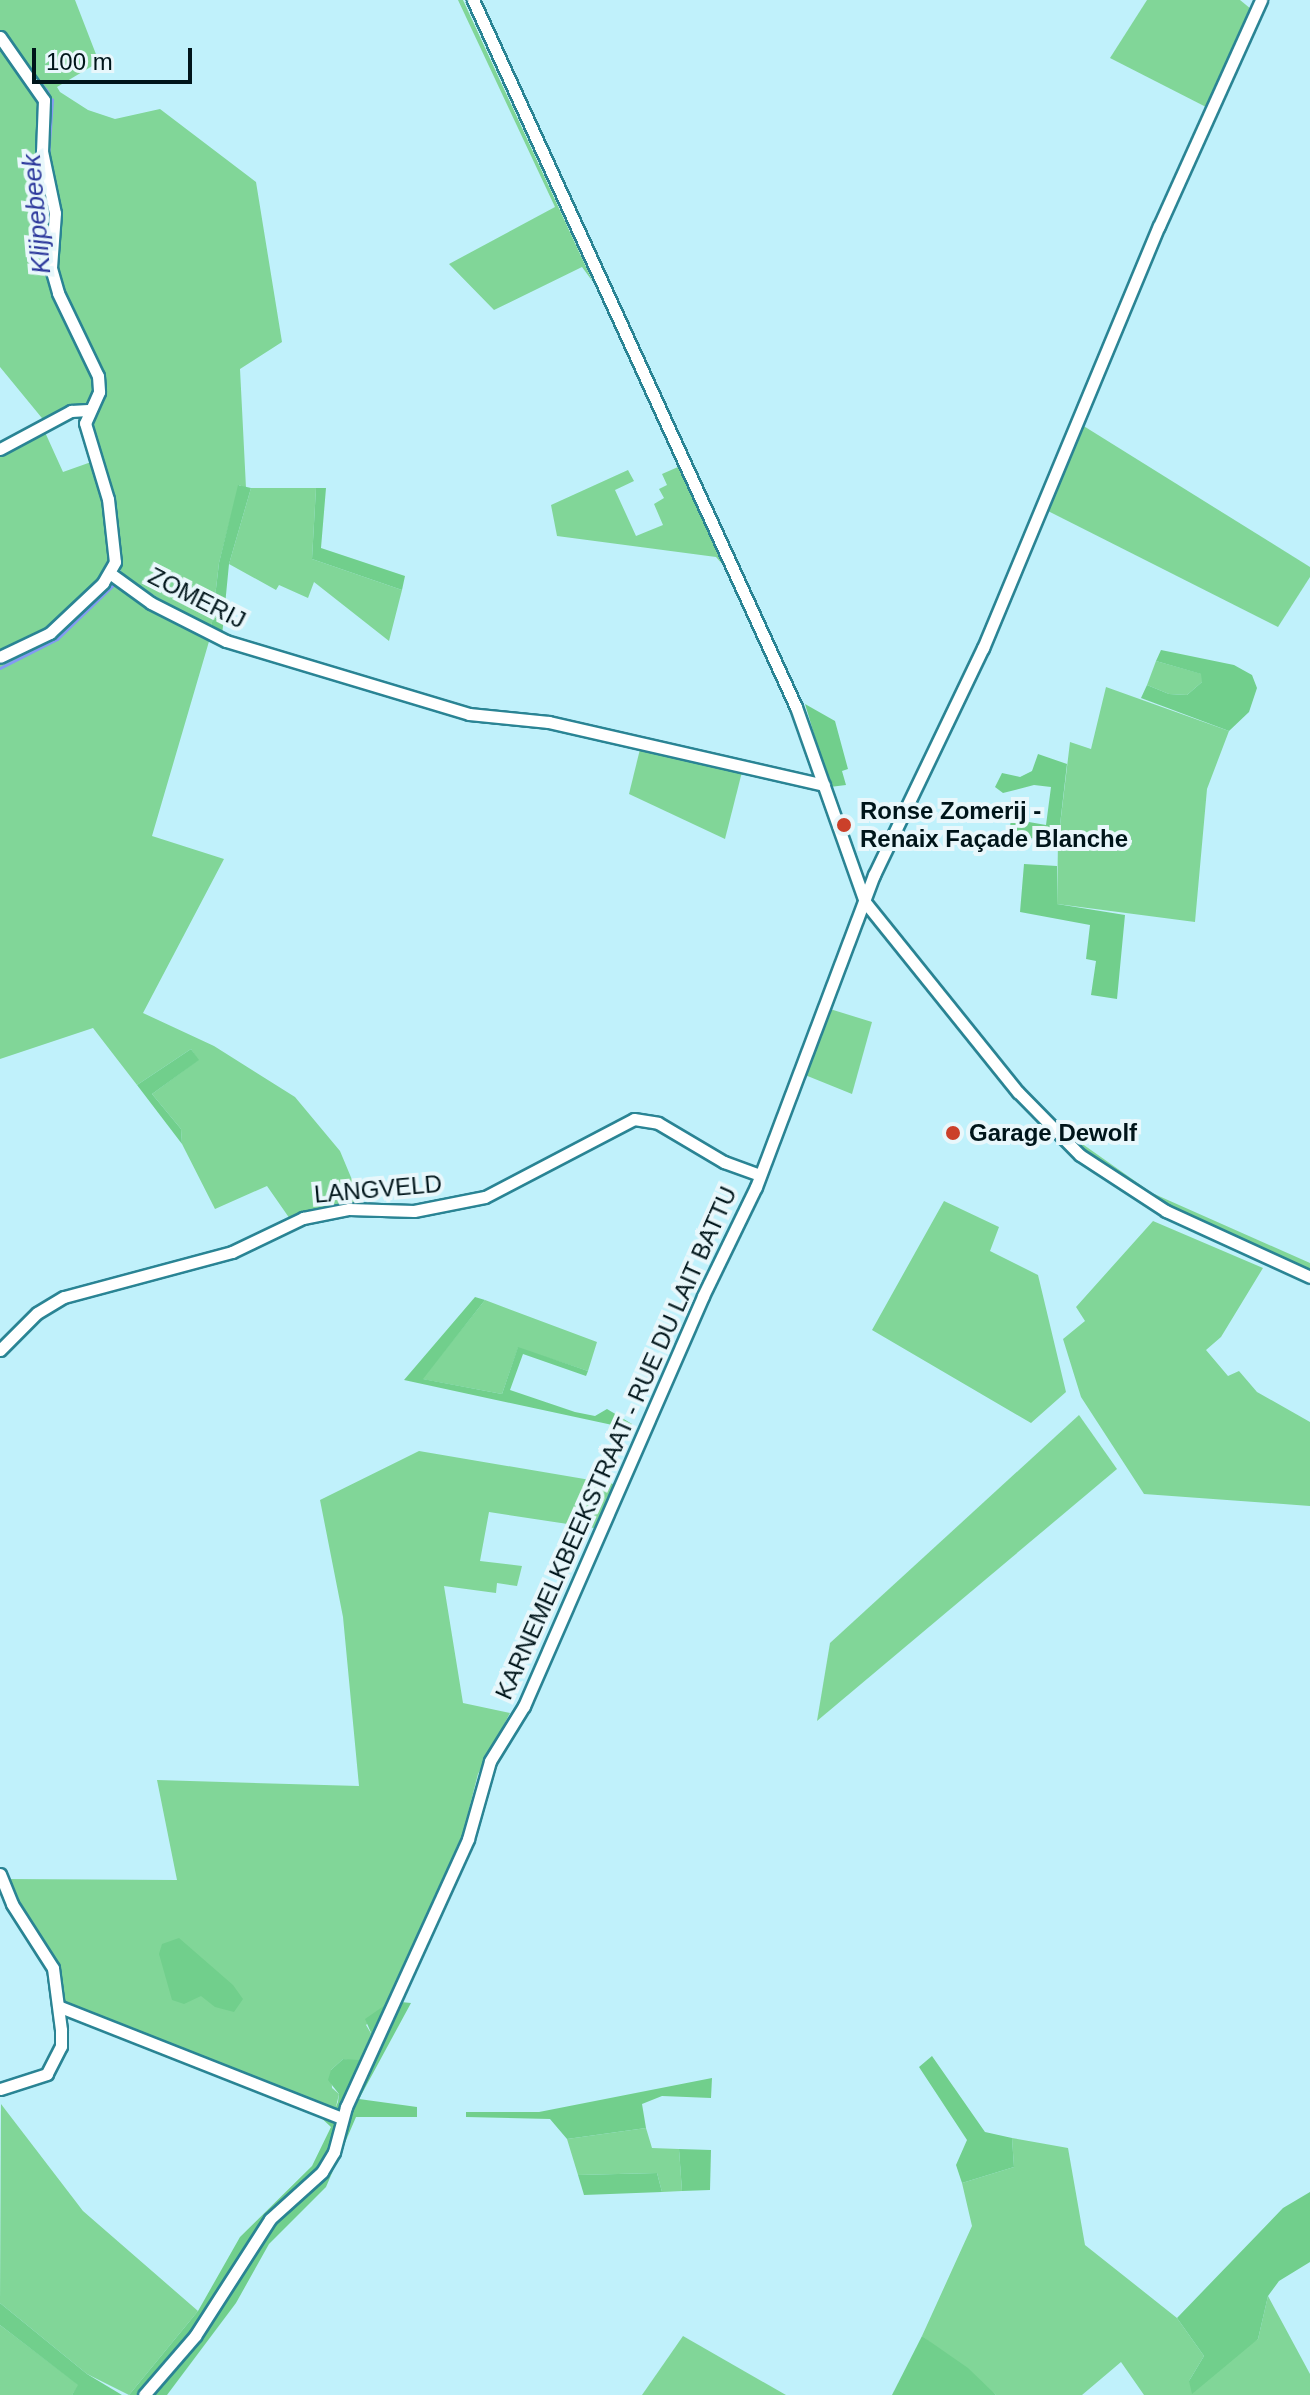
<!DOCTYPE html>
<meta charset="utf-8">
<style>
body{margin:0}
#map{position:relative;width:1310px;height:2395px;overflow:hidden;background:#c0f1fb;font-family:Arial,sans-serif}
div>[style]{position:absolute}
.green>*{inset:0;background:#81d698}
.forest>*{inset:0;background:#71cf8c}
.stream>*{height:3px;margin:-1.5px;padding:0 1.5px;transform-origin:1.5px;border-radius:1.5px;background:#849bf3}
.roads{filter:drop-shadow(2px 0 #2a8494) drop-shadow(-2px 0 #2a8494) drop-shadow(0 2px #2a8494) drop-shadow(0 -2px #2a8494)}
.minor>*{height:11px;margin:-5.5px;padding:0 5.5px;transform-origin:5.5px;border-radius:5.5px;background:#fff}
.dots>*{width:22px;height:22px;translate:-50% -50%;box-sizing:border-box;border:4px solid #e8f7fb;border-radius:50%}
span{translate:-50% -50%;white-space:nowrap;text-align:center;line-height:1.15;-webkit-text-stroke:8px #e8f7fb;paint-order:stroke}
.street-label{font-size:24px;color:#00151a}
.poi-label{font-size:24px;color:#00151a;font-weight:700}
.left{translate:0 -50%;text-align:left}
.water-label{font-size:26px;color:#2c389c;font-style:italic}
.scale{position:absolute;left:32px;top:48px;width:160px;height:36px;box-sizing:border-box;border:4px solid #00151a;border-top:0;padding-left:10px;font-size:24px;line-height:28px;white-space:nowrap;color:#00151a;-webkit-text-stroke:6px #e8f7fb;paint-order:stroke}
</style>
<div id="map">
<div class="green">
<div style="clip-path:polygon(0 0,75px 0,99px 62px,57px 87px,60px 92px,88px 110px,115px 119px,160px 109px,256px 182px,282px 342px,240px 369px,246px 488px,239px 485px,219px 563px,211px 631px,122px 575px,89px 430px,101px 393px,55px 274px,45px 158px,51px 158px,48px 110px,0 33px)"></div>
<div style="clip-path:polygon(458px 0,463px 0,593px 282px,582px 267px,494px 310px,449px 264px,555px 207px)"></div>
<div style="clip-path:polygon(1147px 0,1240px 0,1251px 9px,1208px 108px,1110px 58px)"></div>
<div style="clip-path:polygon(0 41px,38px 92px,52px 205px,49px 253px,96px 384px,88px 404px,46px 423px,0 367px)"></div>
<div style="clip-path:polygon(1082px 425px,1310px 567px,1310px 577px,1278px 627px,1046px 510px)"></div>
<div style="clip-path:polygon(44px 430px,63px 472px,94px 461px,103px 488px,108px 561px,100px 579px,50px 628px,0 653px,0 451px)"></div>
<div style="clip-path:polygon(678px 467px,724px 566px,716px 557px,557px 536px,551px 505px,628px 470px,634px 481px,615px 490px,636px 536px,663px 525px,654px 504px,664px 498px,659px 489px,667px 485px,662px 474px)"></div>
<div style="clip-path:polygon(251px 488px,316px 488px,312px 559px,402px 590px,389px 641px,314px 582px,308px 598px,279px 585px,276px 590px,229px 564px)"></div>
<div style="clip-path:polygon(113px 580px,144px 605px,210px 638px,152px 836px,224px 859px,143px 1013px,214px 1046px,295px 1097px,340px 1151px,363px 1206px,290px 1219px,267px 1186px,215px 1209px,182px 1144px,181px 1129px,152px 1094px,198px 1060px,191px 1049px,137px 1085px,93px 1028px,0 1059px,0 661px,52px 636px)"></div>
<div style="clip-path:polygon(1156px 661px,1202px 674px,1202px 682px,1187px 695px,1169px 694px,1147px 685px)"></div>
<div style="clip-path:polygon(1106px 687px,1229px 731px,1207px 789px,1195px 922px,1057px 904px,1058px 842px,1070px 742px,1091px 749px)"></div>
<div style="clip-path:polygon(641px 745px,743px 768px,725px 839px,629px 794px)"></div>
<div style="clip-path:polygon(830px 1009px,872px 1022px,852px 1094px,805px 1075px)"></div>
<div style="clip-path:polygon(1081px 1143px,1152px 1193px,1310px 1263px,1310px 1271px,1141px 1193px,1078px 1147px)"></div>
<div style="clip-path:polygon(944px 1201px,999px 1227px,990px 1251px,1038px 1275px,1066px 1392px,1031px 1423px,872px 1330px)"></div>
<div style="clip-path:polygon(1153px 1221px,1263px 1268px,1221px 1337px,1206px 1350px,1228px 1376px,1239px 1371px,1257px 1392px,1310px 1422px,1310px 1506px,1144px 1494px,1081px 1397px,1063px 1339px,1085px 1321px,1076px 1307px)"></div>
<div style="clip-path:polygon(485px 1300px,597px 1342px,588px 1371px,518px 1348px,502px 1394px,422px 1379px)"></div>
<div style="clip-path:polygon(1079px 1415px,1117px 1469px,817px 1721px,830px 1643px)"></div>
<div style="clip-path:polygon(419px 1451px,614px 1484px,594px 1528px,489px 1512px,480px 1561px,522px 1566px,517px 1586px,497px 1583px,496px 1593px,444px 1586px,463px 1703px,510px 1713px,478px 1774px,455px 1864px,391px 2001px,366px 2025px,372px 2035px,365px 2053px,357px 2062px,343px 2059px,331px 2070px,332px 2088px,339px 2094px,335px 2111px,65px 2005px,60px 1973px,7px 1879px,177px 1880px,157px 1780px,359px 1786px,343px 1617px,320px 1500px)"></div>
<div style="clip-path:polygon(1px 2104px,83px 2211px,198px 2311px,129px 2395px,87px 2374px,0 2303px)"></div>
<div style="clip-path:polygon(646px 2128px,652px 2148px,679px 2149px,682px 2191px,662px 2192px,657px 2173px,578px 2175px,567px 2139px)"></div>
<div style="clip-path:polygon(1012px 2138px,1068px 2148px,1085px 2245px,1177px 2318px,1204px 2356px,1189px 2381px,1258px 2339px,1268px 2296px,1310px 2374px,1310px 2395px,1144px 2395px,1121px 2362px,1082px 2395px,996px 2395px,922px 2336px,972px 2226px,962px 2183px,1014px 2167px)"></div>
<div style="clip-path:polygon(0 2325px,79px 2385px,72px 2395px,0 2395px)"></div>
<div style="clip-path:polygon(683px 2336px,786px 2395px,642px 2395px)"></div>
</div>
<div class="forest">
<div style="clip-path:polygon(238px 485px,251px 488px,229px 564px,222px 636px,211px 631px,219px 563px)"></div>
<div style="clip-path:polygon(316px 488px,326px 488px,321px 548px,405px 576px,402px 590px,312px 559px)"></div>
<div style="clip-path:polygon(1161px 650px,1234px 665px,1252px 675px,1257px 688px,1249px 712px,1229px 731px,1141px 698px,1147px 685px,1169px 694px,1187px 695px,1202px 682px,1201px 674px,1156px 661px)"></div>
<div style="clip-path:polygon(805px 704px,835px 721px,848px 769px,842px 771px,846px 785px,830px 787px)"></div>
<div style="clip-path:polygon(1038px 754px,1067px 764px,1058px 842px,1009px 835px,1011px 819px,1046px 825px,1051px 787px,1034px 785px,1003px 793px,995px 787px,1002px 773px,1020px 777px,1032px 771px)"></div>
<div style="clip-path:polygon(1024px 864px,1057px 866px,1057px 904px,1125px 915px,1117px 999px,1091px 995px,1096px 961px,1086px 959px,1090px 925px,1020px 912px)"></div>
<div style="clip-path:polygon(191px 1049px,199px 1060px,152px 1094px,181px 1129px,182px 1144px,137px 1085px)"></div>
<div style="clip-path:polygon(475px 1297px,485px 1300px,423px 1379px,502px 1394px,518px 1347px,588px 1371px,586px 1376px,523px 1354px,510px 1390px,575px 1412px,595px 1416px,607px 1409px,632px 1424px,631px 1429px,404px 1380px)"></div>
<div style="clip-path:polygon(179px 1938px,233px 1985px,243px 1999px,234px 2012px,215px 2007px,201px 1996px,184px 2004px,172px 2000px,159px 1954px,162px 1944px)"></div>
<div style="clip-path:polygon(391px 2001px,411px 2003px,359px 2099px,417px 2107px,417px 2117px,356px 2117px,326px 2187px,269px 2244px,236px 2303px,167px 2395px,129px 2395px,198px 2311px,240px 2237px,312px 2166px,331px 2127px,316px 2113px,332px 2117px,338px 2102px,339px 2094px,328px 2080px,331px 2070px,343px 2059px,359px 2060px,372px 2035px,365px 2019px)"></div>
<div style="clip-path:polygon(932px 2056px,985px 2132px,1012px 2138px,1014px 2167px,962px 2183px,956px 2165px,967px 2140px,919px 2067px)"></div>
<div style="clip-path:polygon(712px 2078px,711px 2098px,662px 2096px,642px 2104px,646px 2128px,567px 2139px,550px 2119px,466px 2117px,466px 2112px,539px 2112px)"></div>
<div style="clip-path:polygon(679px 2149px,711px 2150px,710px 2190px,682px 2191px)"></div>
<div style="clip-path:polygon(657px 2173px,662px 2192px,584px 2195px,578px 2175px)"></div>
<div style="clip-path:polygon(1310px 2192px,1310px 2262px,1279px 2281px,1268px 2296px,1258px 2339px,1192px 2394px,1189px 2381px,1204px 2356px,1177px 2318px,1283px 2208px)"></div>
<div style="clip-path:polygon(0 2303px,87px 2374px,122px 2395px,72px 2395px,78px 2385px,0 2325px)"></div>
<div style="clip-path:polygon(922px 2336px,968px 2368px,996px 2395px,892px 2395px)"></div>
</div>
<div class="stream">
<div style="left:25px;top:64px;width:36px;rotate:51deg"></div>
<div style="left:48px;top:158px;width:59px;rotate:-86.1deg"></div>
<div style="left:56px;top:192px;width:40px;rotate:85.7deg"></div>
<div style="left:103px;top:465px;width:38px;rotate:73deg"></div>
<div style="left:114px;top:501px;width:46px;rotate:83.8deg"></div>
<div style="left:0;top:668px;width:64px;rotate:-27deg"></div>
<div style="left:57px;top:639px;width:78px;rotate:-44deg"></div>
</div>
<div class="roads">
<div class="minor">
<div style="left:473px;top:0;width:777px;rotate:65.45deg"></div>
<div style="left:796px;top:707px;width:207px;rotate:70.5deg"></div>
<div style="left:865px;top:902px;width:244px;rotate:51.2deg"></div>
<div style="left:1018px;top:1092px;width:88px;rotate:45.5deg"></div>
<div style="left:1080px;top:1155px;width:103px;rotate:33.1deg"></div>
<div style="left:1166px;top:1211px;width:158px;rotate:24.6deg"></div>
<div style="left:0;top:37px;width:77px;rotate:55.1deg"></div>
<div style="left:44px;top:100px;width:51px;rotate:92.2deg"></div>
<div style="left:42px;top:151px;width:63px;rotate:78.2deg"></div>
<div style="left:55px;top:213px;width:55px;rotate:94.2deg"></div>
<div style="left:51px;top:268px;width:26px;rotate:74deg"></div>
<div style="left:58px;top:293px;width:92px;rotate:64.3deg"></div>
<div style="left:98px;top:376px;width:16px;rotate:86deg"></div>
<div style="left:99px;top:392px;width:34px;rotate:114deg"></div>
<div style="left:85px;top:423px;width:79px;rotate:73.2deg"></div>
<div style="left:108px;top:499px;width:63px;rotate:83.7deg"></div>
<div style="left:115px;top:562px;width:24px;rotate:120deg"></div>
<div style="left:103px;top:583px;width:73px;rotate:136.7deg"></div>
<div style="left:50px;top:633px;width:55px;rotate:154.4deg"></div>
<div style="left:0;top:449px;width:81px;rotate:-28.2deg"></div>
<div style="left:71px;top:411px;width:17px;rotate:-3deg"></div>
<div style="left:111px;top:574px;width:49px;rotate:35.9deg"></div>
<div style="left:151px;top:603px;width:84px;rotate:26.9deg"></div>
<div style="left:226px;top:641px;width:254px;rotate:16.7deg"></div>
<div style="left:469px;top:714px;width:80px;rotate:5.7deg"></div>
<div style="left:549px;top:722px;width:282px;rotate:12.9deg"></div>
<div style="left:0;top:1350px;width:52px;rotate:-45deg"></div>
<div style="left:37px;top:1313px;width:31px;rotate:-31deg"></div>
<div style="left:64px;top:1297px;width:174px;rotate:-15deg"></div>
<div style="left:232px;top:1252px;width:79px;rotate:-25.6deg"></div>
<div style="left:303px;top:1218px;width:47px;rotate:-11.1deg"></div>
<div style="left:349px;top:1209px;width:65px;rotate:1.8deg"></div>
<div style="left:414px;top:1211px;width:72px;rotate:-11.2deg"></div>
<div style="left:485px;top:1197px;width:168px;rotate:-27.6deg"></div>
<div style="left:634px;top:1119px;width:24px;rotate:9deg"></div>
<div style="left:658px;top:1123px;width:77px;rotate:30.6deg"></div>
<div style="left:724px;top:1162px;width:37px;rotate:20deg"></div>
<div style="left:0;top:1874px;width:32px;rotate:68deg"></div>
<div style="left:12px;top:1904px;width:76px;rotate:57.4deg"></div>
<div style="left:53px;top:1968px;width:63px;rotate:82.6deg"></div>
<div style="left:61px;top:2030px;width:16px;rotate:90deg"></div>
<div style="left:61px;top:2046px;width:31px;rotate:117deg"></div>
<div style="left:47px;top:2074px;width:49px;rotate:162.3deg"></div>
<div style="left:60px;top:2007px;width:303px;rotate:21.5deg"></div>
<div style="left:144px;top:2395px;width:78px;rotate:-49.2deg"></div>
<div style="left:195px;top:2336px;width:139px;rotate:-57.3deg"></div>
<div style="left:270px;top:2219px;width:70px;rotate:-42.1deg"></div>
<div style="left:322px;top:2172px;width:23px;rotate:-59deg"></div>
<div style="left:334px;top:2152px;width:47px;rotate:-75.1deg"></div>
<div style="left:346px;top:2107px;width:294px;rotate:-65.5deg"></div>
<div style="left:468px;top:1839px;width:81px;rotate:-74.2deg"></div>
<div style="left:490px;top:1761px;width:65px;rotate:-58.3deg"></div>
<div style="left:524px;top:1706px;width:447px;rotate:-66.4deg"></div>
<div style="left:703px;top:1296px;width:121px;rotate:-64.1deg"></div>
<div style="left:756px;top:1187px;width:334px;rotate:-69.3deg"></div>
<div style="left:874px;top:875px;width:252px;rotate:-64.4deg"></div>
<div style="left:983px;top:648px;width:457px;rotate:-67.4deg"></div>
<div style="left:1159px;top:226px;width:248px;rotate:-65.7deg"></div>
</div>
</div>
<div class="dots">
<div style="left:844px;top:825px;background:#cb402a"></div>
<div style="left:953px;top:1133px;background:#cb402a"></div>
</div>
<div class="street-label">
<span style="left:197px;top:598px;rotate:27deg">ZOMERIJ</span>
<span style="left:378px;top:1189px;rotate:-5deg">LANGVELD</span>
<span style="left:616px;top:1443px;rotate:-66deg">KARNEMELKBEEKSTRAAT - RUE DU LAIT BATTU</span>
</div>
<div class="poi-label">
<span class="left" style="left:860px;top:825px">Ronse Zomerij -<br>Renaix Façade Blanche</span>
<span class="left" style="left:969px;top:1133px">Garage Dewolf</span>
</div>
<div class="water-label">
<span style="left:37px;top:214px;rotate:-95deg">Klijpebeek</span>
</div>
<div class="scale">100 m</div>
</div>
